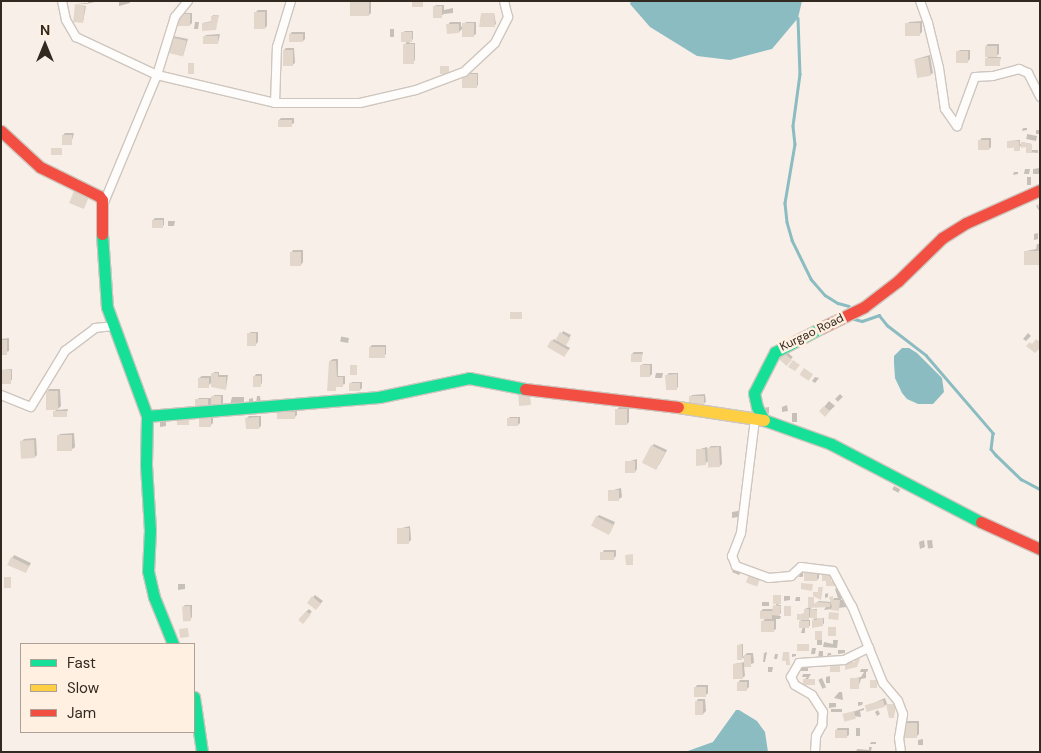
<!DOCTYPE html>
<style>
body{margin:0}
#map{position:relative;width:1041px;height:753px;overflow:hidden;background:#f8f0e8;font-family:"DM Sans",sans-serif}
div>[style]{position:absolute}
.water>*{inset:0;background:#8bbcc1}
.shadow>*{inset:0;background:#0003;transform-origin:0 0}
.stream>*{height:2.5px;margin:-1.25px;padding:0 1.25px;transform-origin:1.25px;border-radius:1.25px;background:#8bbcc1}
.building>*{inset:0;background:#e3d7cb;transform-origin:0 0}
.roads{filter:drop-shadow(1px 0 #cec6be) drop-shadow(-1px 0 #cec6be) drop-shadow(0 1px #cec6be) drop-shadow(0 -1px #cec6be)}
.street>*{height:8px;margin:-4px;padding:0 4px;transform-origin:4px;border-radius:4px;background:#fefdfc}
.fast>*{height:11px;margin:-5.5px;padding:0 5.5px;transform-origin:5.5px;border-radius:5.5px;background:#16e098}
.slow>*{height:11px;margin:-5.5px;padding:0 5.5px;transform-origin:5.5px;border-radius:5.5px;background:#ffcf43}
.jam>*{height:11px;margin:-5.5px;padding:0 5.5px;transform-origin:5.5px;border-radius:5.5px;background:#f24e42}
span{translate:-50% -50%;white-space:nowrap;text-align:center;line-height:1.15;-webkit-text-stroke:5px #fff0e1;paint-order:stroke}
.street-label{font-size:12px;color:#322920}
.frame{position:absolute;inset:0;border:2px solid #322920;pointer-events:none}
.legend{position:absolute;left:20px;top:643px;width:175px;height:90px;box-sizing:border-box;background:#fff0e1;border:1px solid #ada094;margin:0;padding:6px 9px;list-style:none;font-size:15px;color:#322920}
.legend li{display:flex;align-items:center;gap:10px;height:25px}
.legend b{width:25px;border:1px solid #ada094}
.north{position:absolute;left:20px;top:20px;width:50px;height:50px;-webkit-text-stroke:4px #fff0e1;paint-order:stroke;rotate:0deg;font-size:14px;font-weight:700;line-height:20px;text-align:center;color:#322920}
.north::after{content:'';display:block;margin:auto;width:18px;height:22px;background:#322920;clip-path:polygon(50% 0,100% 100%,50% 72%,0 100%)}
</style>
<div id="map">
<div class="water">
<div style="clip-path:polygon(631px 1px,802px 1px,798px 18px,772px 49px,730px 60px,697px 56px,650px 27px,630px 4px)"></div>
<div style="clip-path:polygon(902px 348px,909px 348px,917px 353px,942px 378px,944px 392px,933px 404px,918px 404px,907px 399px,902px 393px,895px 378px,894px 363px,894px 356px)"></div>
<div style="clip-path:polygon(736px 710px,739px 710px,757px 721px,765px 732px,768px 752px,685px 752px,713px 742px)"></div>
</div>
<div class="shadow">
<div style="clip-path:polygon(88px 1px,95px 2px,86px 4px,77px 3px,88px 3px)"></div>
<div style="clip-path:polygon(119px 1px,130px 1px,130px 3px,119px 6px)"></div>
<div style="clip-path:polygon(352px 1px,371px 1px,371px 13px,369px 15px,351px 3px)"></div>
<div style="clip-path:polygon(76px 5px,86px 6px,83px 22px)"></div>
<div style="clip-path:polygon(436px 5px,444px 5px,444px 10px,453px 8px,453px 13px,444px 14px,441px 16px,434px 7px)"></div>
<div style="clip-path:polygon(258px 10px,267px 10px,267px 26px,265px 28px,256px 12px)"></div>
<div style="clip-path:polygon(181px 13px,192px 13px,192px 23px,190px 25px,180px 25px)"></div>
<div style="clip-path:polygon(494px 13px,496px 24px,494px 26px,480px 26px,483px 13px)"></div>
<div style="clip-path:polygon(219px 15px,215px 29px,203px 23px,212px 21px,213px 15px)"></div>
<div style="clip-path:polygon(922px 21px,922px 32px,920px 34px,907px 24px,909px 22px)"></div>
<div style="clip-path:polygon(195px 22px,199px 22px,198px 29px,194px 29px)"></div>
<div style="clip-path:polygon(450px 22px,461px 22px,461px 27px,466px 22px,476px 22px,476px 34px,473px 36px,464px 27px,459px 32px,448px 25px)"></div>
<div style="left:390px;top:29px;width:4px;height:8px"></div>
<div style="clip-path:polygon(405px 31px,413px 31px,413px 39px,409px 43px,415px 43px,415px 60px,413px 62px,404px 45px,408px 41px,402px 33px)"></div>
<div style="clip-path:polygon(292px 32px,305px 32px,305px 39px,303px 41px,290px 34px)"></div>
<div style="clip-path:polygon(220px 34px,218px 43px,204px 37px,206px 35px)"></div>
<div style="clip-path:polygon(173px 36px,188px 39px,183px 56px,171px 38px)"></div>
<div style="clip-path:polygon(988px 44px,999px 44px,999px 54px,995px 57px,1001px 57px,999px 65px,986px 59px,989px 56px,986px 46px)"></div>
<div style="clip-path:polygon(286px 48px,294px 48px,295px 63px,292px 65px,284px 50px)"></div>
<div style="clip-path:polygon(960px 50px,970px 50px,970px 59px,968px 61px,957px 52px)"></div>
<div style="clip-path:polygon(930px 55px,933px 73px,930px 75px,916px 59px)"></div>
<div style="clip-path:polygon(466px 73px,478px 73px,478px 85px,476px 87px)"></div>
<div style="clip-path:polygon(281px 118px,294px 118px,294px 123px,291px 125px,279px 120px)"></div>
<div style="clip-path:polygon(1023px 128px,1027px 128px,1027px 130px,1022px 131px)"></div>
<div style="left:1036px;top:130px;width:4px;height:4px"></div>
<div style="clip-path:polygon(65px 133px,74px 133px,71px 144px,63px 135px)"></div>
<div style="left:1037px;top:136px;width:5px;height:10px;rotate:101deg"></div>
<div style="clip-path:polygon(982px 138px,991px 138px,991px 147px,989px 149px,980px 140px)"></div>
<div style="clip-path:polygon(1020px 140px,1020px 145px,1022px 142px,1032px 144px,1032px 150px,1038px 150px,1038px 153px,1027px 152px,1027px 146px,1020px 146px,1019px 150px,1008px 141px)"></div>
<div style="clip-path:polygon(1040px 168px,1039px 174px,1033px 174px,1033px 169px)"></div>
<div style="clip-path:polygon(1025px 169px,1030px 169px,1029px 174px,1024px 174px)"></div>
<div style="clip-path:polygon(1014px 172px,1018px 172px,1018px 174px,1013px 175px)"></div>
<div style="left:1027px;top:177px;width:4px;height:8px"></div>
<div style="clip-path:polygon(1040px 203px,1038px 205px,1040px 212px,1036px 206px)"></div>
<div style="clip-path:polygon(155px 218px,164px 218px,164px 225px,162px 227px,153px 220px)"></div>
<div style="clip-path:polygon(175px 221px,174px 226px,168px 226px,168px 221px)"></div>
<div style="clip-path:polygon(1038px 233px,1038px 239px,1034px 240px,1034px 234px)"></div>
<div style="clip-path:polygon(1037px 244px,1040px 244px,1040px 264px,1026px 251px,1036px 249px)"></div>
<div style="clip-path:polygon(293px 250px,303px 250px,303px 262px,301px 265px,291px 253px)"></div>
<div style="clip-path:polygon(563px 331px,571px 335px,565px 345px,570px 348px,564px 356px,552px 341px,554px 339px,557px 341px)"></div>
<div style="clip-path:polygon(251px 332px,258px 332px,258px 342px,256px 344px,248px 334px)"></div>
<div style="clip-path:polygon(1028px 333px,1031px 336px,1026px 341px,1023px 339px)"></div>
<div style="clip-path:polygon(9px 338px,9px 351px,1px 354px,1px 339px)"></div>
<div style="left:349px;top:338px;width:5px;height:8px;rotate:101deg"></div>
<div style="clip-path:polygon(372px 345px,386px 345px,386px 354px,384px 356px,370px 347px)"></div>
<div style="left:786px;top:351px;width:9px;height:10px;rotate:41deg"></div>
<div style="clip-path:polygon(634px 352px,643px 352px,641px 361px,632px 354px)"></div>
<div style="clip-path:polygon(333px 359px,338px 359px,338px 376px,345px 376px,345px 384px,337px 386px,335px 389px,330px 361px)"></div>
<div style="clip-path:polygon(643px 364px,652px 364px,652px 374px,650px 376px,641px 366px)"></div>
<div style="clip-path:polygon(12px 369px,12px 380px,1px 382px,1px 370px)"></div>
<div style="clip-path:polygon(214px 372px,219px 372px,219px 375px,228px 375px,226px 389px,212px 382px,208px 386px,199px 378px,202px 376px,212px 376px)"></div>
<div style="clip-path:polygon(663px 373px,662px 378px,655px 378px,656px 373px)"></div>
<div style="clip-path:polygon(669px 373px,678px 373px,678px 387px,676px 389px,667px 375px)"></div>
<div style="clip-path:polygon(256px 374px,262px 374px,262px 383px,260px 386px,254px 377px)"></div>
<div style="clip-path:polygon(815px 377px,819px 378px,815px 383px,812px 381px)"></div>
<div style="clip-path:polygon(352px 382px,362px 382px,362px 388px,360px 390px,350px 384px)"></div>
<div style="clip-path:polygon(49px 389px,60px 389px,61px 406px,57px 410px,68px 409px,66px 416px,54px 412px,58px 408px,47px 392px)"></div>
<div style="clip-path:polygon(705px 394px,706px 402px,703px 404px,690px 397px,692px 395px)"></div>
<div style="left:840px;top:394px;width:4px;height:7px;rotate:45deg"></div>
<div style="clip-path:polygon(214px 395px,223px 395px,223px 404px,208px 409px,196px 400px,199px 398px,212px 398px)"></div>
<div style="clip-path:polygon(257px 396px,260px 396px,261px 404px,256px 404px)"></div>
<div style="clip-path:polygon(232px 397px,244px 397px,244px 403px,230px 405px)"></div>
<div style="clip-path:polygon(253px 398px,253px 404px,249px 405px,249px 399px)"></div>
<div style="clip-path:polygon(829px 401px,835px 406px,825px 415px,821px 411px)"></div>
<div style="clip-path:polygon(787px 405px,788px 411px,782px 412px,782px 407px)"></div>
<div style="clip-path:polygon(619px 407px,629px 407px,629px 422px,627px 424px,617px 410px)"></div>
<div style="clip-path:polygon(769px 407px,769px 413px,764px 415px,764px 408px)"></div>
<div style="clip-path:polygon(281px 411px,297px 411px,297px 415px,295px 417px,278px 413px)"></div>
<div style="left:792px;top:413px;width:5px;height:9px"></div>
<div style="clip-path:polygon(249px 416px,261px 416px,261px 426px,259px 428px,247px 418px)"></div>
<div style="clip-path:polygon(203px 417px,213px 417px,213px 423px,211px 425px,200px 419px)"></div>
<div style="clip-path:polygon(510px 417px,520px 417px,520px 423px,518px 425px,508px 419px)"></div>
<div style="clip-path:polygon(160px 420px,166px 420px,166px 426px,160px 427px)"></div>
<div style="clip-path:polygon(74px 433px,75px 447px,73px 449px,58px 436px,60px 434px)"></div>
<div style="clip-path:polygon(36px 438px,37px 455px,35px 457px,22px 441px,24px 439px)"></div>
<div style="clip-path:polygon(654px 444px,667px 450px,659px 465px,652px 446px)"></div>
<div style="clip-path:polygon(711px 446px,721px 446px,722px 464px,720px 466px,709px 460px,705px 464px,697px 450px,707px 447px,707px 450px)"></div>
<div style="clip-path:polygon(637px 459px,637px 469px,635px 472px,627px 462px)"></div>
<div style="left:894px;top:486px;width:7px;height:4px;rotate:27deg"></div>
<div style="clip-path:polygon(621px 488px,622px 497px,619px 499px,610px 491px)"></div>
<div style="clip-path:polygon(738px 511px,738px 517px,732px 518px,732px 512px)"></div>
<div style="clip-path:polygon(599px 515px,615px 522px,610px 533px,597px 517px)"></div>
<div style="clip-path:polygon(410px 526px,411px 540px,409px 542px,398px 529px)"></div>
<div style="clip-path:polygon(924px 540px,925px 547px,920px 549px,919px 542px)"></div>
<div style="left:932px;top:540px;width:8px;height:5px;rotate:83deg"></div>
<div style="clip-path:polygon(604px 550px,616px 550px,616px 556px,614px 558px,602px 553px)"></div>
<div style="clip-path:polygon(14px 555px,31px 563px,27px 570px,9px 564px)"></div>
<div style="clip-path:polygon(735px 568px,741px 572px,739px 575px,732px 572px)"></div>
<div style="clip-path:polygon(807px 571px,819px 571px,819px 578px,817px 580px,805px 574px,802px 577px,799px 577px,800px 573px,803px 573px,803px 576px)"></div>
<div style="clip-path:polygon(178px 584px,185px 584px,185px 589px,178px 590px)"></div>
<div style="clip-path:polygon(840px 587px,843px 595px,841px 600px,846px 600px,846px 607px,824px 610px,827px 605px,811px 607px,811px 609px,817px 609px,817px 617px,814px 619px,824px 618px,824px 624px,813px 620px,816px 617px,810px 617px,806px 620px,810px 620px,810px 626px,805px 626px,805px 633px,801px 633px,803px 626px,800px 621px,803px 619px,798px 615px,805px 613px,805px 609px,809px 607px,809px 597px,814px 597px,814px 604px,819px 601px,832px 602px,834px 598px,838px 598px,835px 589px)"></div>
<div style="clip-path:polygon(828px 593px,828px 597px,825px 598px,825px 594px)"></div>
<div style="clip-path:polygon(315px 595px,323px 601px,316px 608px,309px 602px)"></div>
<div style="clip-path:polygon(774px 595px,781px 595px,781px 602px,778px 605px,781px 605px,781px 613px,778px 616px,781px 616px,780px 619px,776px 619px,776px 629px,773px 631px,762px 622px,766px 618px,761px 611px,763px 609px,774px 609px,777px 603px)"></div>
<div style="clip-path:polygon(784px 596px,790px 596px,790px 600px,784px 601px)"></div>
<div style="clip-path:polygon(796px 597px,800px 597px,800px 601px,795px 601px)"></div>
<div style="left:762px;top:602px;width:7px;height:4px"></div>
<div style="clip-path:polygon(185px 605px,192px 605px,192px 617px,190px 620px,183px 607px)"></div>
<div style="left:309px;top:609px;width:4px;height:14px;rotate:45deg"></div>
<div style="left:817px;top:631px;width:5px;height:14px"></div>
<div style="clip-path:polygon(833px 640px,838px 640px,837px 648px,823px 647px,824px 642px,833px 644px)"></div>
<div style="clip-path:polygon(743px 644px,743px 657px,747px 653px,753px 653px,754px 663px,744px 666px,745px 676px,742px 678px,734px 664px,745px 662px,745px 656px,743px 659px,738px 645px)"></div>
<div style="clip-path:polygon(812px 648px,816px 648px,815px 654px,811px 654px)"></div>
<div style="clip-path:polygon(838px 650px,845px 650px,845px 653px,838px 654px)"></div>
<div style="clip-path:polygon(819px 651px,823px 651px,823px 658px,818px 658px)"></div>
<div style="clip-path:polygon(767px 652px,765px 662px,763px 662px,764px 653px)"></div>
<div style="clip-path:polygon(828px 653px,831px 653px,831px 655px,827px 656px)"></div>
<div style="clip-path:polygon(775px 654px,778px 654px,777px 659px,774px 659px)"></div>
<div style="clip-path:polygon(792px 654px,796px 654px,796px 656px,792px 657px)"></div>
<div style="clip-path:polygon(768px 667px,773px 667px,772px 672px,768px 672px)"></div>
<div style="left:808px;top:668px;width:3px;height:8px;rotate:90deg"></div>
<div style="clip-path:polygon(861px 669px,868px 669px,868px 671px,866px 672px,866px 678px,861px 679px,858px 688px,851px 679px,861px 677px,864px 672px,860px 672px)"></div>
<div style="clip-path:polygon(811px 674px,808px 679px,815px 679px,814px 684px,804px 680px,807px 677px,802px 677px,803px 674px)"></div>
<div style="clip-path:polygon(830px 676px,830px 683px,826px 683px,826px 677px)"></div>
<div style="left:822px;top:678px;width:10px;height:4px;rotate:66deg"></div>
<div style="clip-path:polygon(740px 680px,749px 680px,749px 687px,747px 689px,738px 683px)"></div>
<div style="clip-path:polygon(697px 685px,708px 685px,708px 693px,706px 695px,695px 688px)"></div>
<div style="clip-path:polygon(839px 692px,842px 692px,843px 700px,834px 698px)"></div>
<div style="clip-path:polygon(885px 698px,887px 704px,884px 706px,867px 706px)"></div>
<div style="clip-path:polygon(698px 699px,705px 699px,706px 711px,703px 714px,696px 702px)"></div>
<div style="clip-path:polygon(863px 702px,862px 705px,858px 706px,858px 702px)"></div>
<div style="clip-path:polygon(829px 703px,836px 703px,836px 707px,829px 708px)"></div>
<div style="clip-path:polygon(864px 708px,864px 710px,860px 711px,861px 717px,844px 715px)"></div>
<div style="left:842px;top:709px;width:3px;height:11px;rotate:90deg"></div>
<div style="clip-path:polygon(878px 710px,880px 714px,877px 716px,875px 712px)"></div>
<div style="clip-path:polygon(906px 721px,919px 721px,919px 734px,917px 736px,904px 723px)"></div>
<div style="clip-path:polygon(838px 728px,849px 728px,849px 735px,846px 737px,836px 730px)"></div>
<div style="left:856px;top:728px;width:4px;height:8px"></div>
<div style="clip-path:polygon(923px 739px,923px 745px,918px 745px,918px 740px)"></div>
<div style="clip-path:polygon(871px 742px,876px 742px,876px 744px,870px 744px)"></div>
<div style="clip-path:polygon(869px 747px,872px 747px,871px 751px,856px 752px,857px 749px,869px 750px)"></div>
</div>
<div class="stream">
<div style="left:798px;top:18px;width:56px;rotate:88deg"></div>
<div style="left:800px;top:74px;width:52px;rotate:97.7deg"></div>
<div style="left:793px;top:126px;width:18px;rotate:84deg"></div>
<div style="left:795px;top:144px;width:60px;rotate:99.6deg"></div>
<div style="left:785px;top:203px;width:19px;rotate:84deg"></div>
<div style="left:787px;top:222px;width:19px;rotate:74deg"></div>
<div style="left:792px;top:240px;width:43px;rotate:64deg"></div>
<div style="left:811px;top:279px;width:21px;rotate:49deg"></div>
<div style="left:825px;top:295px;width:15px;rotate:32deg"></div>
<div style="left:838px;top:303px;width:11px;rotate:15deg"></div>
<div style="left:854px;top:319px;width:8px;rotate:14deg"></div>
<div style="left:862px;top:321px;width:18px;rotate:-19deg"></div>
<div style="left:879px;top:315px;width:13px;rotate:51deg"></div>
<div style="left:887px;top:325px;width:49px;rotate:37.6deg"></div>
<div style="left:926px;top:355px;width:103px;rotate:49.3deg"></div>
<div style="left:993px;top:433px;width:16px;rotate:97deg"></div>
<div style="left:991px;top:449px;width:8px;rotate:50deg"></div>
<div style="left:996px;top:455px;width:35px;rotate:44deg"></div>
<div style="left:1021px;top:479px;width:21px;rotate:28deg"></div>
</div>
<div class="building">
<div style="left:412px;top:1px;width:11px;height:6px"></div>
<div style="left:350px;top:2px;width:19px;height:14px"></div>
<div style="left:75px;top:4px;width:10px;height:18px;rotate:6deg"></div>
<div style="left:433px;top:6px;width:9px;height:12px"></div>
<div style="left:254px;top:12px;width:11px;height:17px"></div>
<div style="clip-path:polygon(481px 13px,494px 13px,495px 27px,479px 27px)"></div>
<div style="left:190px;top:14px;width:12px;height:12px;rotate:90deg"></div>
<div style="clip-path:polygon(219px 15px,216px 30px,202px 31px,202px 23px,211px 22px,211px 16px)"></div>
<div style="left:474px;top:23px;width:14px;height:12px;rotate:90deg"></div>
<div style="left:905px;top:23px;width:15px;height:13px"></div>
<div style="clip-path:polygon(446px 24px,459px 24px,459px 33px,447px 34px)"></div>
<div style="left:412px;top:32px;width:10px;height:11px;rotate:90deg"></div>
<div style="left:289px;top:34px;width:14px;height:8px"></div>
<div style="left:203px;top:36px;width:15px;height:8px"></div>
<div style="left:170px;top:37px;width:17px;height:16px;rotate:13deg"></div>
<div style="left:403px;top:44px;width:11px;height:20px"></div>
<div style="left:985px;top:46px;width:12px;height:11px"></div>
<div style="left:283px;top:50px;width:10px;height:16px"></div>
<div style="left:956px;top:51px;width:12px;height:12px"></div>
<div style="left:928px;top:57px;width:19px;height:14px;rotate:81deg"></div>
<div style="left:1000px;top:58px;width:8px;height:15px;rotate:90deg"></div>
<div style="left:188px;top:63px;width:6px;height:11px"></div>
<div style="left:440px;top:66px;width:9px;height:8px"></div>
<div style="left:462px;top:74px;width:15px;height:14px"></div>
<div style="left:278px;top:120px;width:14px;height:7px"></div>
<div style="left:62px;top:135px;width:10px;height:10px"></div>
<div style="left:978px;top:140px;width:11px;height:10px"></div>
<div style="clip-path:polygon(1007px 141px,1019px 141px,1020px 151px,1014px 151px,1014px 146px,1013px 148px,1007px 148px)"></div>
<div style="clip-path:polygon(1021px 142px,1032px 144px,1032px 153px,1026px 153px,1026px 147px,1021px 148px)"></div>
<div style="left:51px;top:148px;width:11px;height:7px"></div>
<div style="left:74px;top:191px;width:16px;height:13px;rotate:22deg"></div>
<div style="left:152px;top:220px;width:11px;height:8px"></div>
<div style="left:1024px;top:251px;width:16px;height:14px"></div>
<div style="left:290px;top:252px;width:11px;height:14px"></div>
<div style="left:510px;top:312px;width:12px;height:7px"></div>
<div style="left:560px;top:332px;width:12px;height:9px;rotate:31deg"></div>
<div style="left:247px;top:333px;width:9px;height:13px"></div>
<div style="clip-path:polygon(1036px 339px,1040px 342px,1040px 348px,1035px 353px,1026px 346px,1030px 342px,1032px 344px)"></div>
<div style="left:1px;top:340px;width:6px;height:15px"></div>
<div style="left:551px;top:340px;width:20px;height:8px;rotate:30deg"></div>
<div style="left:369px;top:347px;width:16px;height:11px"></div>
<div style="left:783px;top:352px;width:12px;height:8px;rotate:42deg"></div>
<div style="left:631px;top:354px;width:11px;height:8px"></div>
<div style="clip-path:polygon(793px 360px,800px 365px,795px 371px,788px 367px)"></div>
<div style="clip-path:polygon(329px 361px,336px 361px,337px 377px,343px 377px,343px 387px,336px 387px,336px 391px,327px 391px)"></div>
<div style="left:350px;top:365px;width:7px;height:10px"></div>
<div style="left:640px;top:365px;width:10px;height:12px"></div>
<div style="left:804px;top:368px;width:11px;height:8px;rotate:34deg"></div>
<div style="left:1px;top:370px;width:10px;height:14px"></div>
<div style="clip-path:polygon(211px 373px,218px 373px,218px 377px,226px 377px,226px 390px,211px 387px)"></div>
<div style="clip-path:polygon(677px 374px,677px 390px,666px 390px,665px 375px)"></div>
<div style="left:253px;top:376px;width:8px;height:11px"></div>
<div style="left:198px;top:378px;width:11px;height:10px"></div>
<div style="left:349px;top:383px;width:11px;height:8px"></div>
<div style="left:46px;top:391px;width:12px;height:19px"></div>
<div style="left:530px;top:393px;width:12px;height:12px;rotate:85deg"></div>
<div style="left:211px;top:396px;width:10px;height:12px"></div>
<div style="left:704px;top:396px;width:10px;height:15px;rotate:90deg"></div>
<div style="left:195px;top:399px;width:13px;height:11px"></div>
<div style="clip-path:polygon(824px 406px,830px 411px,825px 417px,819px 411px)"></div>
<div style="left:615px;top:409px;width:12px;height:16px"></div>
<div style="left:67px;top:411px;width:6px;height:14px;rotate:90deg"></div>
<div style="left:277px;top:412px;width:18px;height:7px"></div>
<div style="clip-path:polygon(259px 417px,259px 429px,246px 429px,245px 418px)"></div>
<div style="left:177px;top:418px;width:12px;height:7px"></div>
<div style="left:199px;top:418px;width:12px;height:9px"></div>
<div style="left:518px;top:418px;width:8px;height:11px;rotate:90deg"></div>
<div style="left:57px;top:435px;width:15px;height:16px"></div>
<div style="left:34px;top:440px;width:18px;height:14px;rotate:87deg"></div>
<div style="left:651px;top:445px;width:16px;height:20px;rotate:27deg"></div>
<div style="left:719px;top:447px;width:20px;height:12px;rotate:87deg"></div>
<div style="clip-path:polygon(696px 449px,705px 449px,706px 465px,696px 466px)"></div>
<div style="left:625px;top:461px;width:10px;height:12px"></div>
<div style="left:608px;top:490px;width:11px;height:11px"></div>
<div style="left:596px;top:516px;width:20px;height:11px;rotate:27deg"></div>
<div style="left:397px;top:528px;width:12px;height:16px"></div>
<div style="left:600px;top:552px;width:14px;height:8px"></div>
<div style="clip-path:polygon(633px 554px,633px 565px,626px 565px,625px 555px)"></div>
<div style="clip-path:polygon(11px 557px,29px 566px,26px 573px,7px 565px)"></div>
<div style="left:804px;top:573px;width:13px;height:8px"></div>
<div style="clip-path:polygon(822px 573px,831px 573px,831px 581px,837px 579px,837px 586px,826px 586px,826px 581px,822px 581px)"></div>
<div style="left:749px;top:574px;width:12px;height:9px;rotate:20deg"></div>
<div style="left:4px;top:577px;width:7px;height:11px"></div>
<div style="clip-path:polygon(801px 583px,813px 584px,812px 591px,801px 589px)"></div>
<div style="clip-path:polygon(818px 587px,823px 587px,821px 600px,813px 596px,813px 592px,818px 592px)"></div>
<div style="left:773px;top:595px;width:8px;height:9px"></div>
<div style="clip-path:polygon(312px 596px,321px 604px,316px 610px,307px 603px)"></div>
<div style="clip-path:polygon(833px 596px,833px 600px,840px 600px,839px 611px,830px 610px,832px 607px,829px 597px)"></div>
<div style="clip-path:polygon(808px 597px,814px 597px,814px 604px,817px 602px,830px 603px,830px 607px,808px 608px)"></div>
<div style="left:773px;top:605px;width:8px;height:10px;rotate:7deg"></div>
<div style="left:190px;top:606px;width:15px;height:8px;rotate:86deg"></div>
<div style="left:784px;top:606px;width:7px;height:10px"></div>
<div style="clip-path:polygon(804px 609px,809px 609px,809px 620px,797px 620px,797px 614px,804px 614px)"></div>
<div style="clip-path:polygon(810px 609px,817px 610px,817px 619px,810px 618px)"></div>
<div style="left:306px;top:611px;width:6px;height:12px;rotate:39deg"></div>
<div style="left:760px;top:611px;width:12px;height:8px"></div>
<div style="left:829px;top:612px;width:10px;height:7px;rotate:6deg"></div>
<div style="clip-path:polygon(817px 618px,823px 618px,823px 626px,812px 628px,812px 620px,817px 620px)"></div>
<div style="left:761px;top:621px;width:13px;height:11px"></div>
<div style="left:799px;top:621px;width:10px;height:7px"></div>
<div style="left:828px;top:627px;width:8px;height:9px"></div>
<div style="left:188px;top:628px;width:9px;height:9px;rotate:84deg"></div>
<div style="left:815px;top:631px;width:7px;height:9px"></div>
<div style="left:797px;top:644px;width:12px;height:7px"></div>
<div style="left:737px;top:645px;width:5px;height:15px"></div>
<div style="clip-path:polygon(783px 652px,789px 652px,790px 665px,786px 665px,786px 661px,782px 661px)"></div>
<div style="left:744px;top:655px;width:7px;height:12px"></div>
<div style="clip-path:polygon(855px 659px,860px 659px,857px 667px,845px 670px,845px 662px,855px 662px)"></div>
<div style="clip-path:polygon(742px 663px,743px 679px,733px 679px,733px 664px)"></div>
<div style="left:830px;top:666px;width:10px;height:6px"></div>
<div style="left:850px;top:678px;width:9px;height:11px"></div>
<div style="left:803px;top:679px;width:12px;height:6px"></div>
<div style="left:870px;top:680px;width:7px;height:8px"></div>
<div style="left:737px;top:682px;width:10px;height:9px"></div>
<div style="left:694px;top:687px;width:12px;height:10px"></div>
<div style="left:883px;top:700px;width:7px;height:19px;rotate:74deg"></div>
<div style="left:695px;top:701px;width:8px;height:14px"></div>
<div style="clip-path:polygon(886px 704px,896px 704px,894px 718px,889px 718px)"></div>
<div style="left:854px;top:711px;width:8px;height:12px;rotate:76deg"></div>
<div style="left:903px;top:723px;width:14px;height:15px"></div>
<div style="left:835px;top:730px;width:12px;height:8px"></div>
</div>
<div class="roads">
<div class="street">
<div style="left:62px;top:1px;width:19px;rotate:78deg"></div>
<div style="left:66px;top:20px;width:20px;rotate:60deg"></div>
<div style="left:76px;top:37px;width:89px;rotate:25.1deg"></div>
<div style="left:157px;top:75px;width:121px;rotate:13.3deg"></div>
<div style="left:275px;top:103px;width:85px"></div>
<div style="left:360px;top:103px;width:57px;rotate:-13.1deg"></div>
<div style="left:416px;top:90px;width:51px;rotate:-20.6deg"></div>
<div style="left:464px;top:72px;width:42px;rotate:-43.1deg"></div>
<div style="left:495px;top:43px;width:29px;rotate:-63deg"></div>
<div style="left:508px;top:17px;width:16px;rotate:-104deg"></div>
<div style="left:920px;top:1px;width:23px;rotate:70deg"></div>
<div style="left:928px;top:23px;width:46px;rotate:76.3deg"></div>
<div style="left:939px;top:68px;width:41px;rotate:81.7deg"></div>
<div style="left:945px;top:109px;width:21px;rotate:55deg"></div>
<div style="left:957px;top:126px;width:52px;rotate:-69.8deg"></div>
<div style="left:975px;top:77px;width:18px;rotate:-3deg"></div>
<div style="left:993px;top:76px;width:27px;rotate:-15deg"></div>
<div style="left:1019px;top:69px;width:10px;rotate:24deg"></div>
<div style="left:1028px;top:73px;width:27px;rotate:63deg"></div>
<div style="left:275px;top:103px;width:56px;rotate:-88deg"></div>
<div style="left:277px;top:47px;width:48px;rotate:-73.1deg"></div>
<div style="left:103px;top:205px;width:141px;rotate:-67.4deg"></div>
<div style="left:157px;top:75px;width:61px;rotate:-72.8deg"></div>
<div style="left:175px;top:17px;width:21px;rotate:-51deg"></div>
<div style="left:1px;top:395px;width:32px;rotate:22deg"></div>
<div style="left:31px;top:407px;width:66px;rotate:-58.7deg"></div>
<div style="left:65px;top:351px;width:38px;rotate:-37deg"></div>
<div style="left:95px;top:328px;width:18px;rotate:-6deg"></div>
<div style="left:755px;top:419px;width:115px;rotate:97deg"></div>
<div style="left:741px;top:533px;width:25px;rotate:111deg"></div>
<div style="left:732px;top:556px;width:11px;rotate:68deg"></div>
<div style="left:736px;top:566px;width:35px;rotate:20deg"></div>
<div style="left:769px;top:578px;width:22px;rotate:-5deg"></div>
<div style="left:791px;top:576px;width:13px;rotate:-42deg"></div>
<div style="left:801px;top:567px;width:32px;rotate:7deg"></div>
<div style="left:833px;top:571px;width:40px;rotate:62deg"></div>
<div style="left:852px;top:606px;width:83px;rotate:68.1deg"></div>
<div style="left:883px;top:683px;width:23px;rotate:50deg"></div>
<div style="left:898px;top:701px;width:14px;rotate:69deg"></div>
<div style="left:903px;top:714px;width:24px;rotate:99deg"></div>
<div style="left:899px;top:738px;width:14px;rotate:82deg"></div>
<div style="left:815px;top:752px;width:16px;rotate:-86deg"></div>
<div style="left:816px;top:736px;width:13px;rotate:-61deg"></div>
<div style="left:822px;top:725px;width:13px;rotate:-86deg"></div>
<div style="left:823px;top:712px;width:20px;rotate:-123deg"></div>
<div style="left:812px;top:695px;width:20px;rotate:-150deg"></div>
<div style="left:795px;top:685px;width:9px;rotate:-117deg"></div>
<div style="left:791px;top:677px;width:16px;rotate:-60deg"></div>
<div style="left:799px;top:663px;width:45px;rotate:-3.8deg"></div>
<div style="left:844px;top:660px;width:28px;rotate:-26deg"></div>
</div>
<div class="fast">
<div style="left:102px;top:234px;width:73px;rotate:86.1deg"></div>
<div style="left:107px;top:307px;width:116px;rotate:69.8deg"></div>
<div style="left:147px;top:416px;width:49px;rotate:91.2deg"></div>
<div style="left:146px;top:465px;width:65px;rotate:86.5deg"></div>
<div style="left:150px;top:530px;width:41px;rotate:92.8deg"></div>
<div style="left:148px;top:571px;width:27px;rotate:77deg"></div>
<div style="left:154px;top:597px;width:51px;rotate:68deg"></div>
<div style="left:821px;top:328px;width:52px;rotate:152.4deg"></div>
<div style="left:775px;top:352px;width:46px;rotate:117.1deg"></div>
<div style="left:754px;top:393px;width:14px;rotate:78deg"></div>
<div style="left:757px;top:407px;width:15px;rotate:62deg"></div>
<div style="left:764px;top:420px;width:71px;rotate:19.7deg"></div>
<div style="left:831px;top:444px;width:169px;rotate:27.5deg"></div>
<div style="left:147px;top:416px;width:233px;rotate:-4.7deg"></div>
<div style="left:379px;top:397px;width:92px;rotate:-11.9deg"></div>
<div style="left:469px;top:378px;width:57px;rotate:11.1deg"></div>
<div style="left:194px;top:697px;width:56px;rotate:81.7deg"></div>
</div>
<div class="slow">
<div style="left:678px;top:407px;width:87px;rotate:8.6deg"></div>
</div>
<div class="jam">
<div style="left:1px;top:131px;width:53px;rotate:42.7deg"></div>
<div style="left:40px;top:167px;width:66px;rotate:26.2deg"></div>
<div style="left:99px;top:196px;width:5px;rotate:53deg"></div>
<div style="left:102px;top:200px;width:34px;rotate:90deg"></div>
<div style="left:821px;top:328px;width:48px;rotate:-26deg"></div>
<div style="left:864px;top:307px;width:43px;rotate:-37.4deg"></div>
<div style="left:898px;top:281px;width:62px;rotate:-44.3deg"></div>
<div style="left:942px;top:238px;width:28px;rotate:-32deg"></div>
<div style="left:966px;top:223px;width:81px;rotate:-24deg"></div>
<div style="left:525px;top:389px;width:154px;rotate:6.7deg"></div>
<div style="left:981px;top:522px;width:65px;rotate:24.6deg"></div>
</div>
</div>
<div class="street-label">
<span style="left:812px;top:333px;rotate:-26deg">Kurgao Road</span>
</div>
<div class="frame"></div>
<ul class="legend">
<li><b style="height:6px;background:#16e098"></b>Fast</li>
<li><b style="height:6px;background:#ffcf43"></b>Slow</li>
<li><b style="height:6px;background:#f24e42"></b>Jam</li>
</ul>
<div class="north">N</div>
</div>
